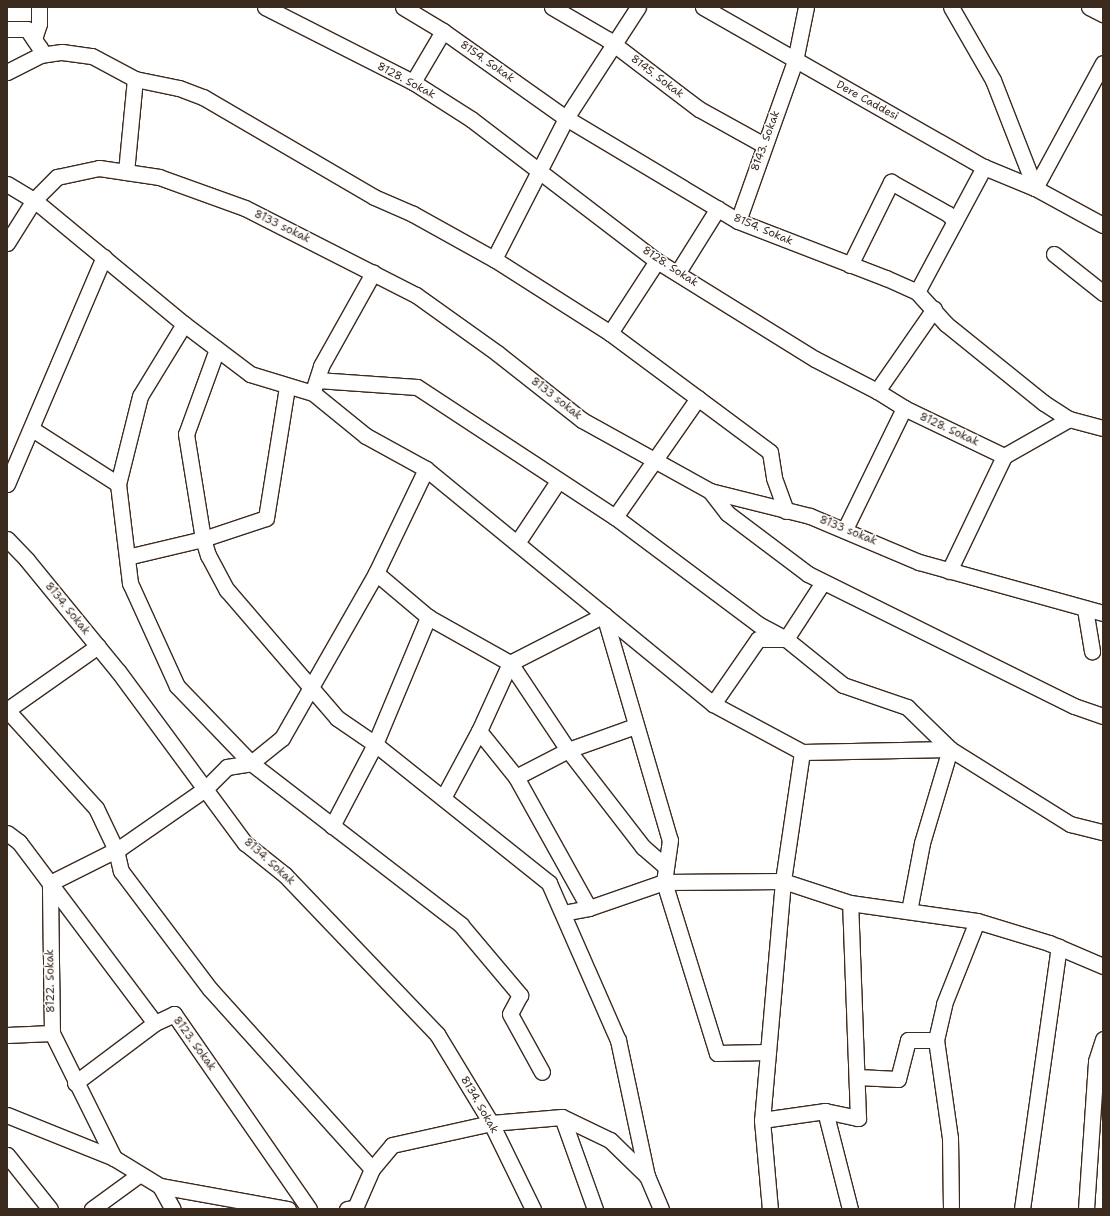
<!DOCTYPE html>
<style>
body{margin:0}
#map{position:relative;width:1110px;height:1216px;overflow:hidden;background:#fff;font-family:"Shantell Sans",sans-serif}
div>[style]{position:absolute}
.roads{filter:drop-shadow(1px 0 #3b2a1e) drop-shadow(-1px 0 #3b2a1e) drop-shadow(0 1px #3b2a1e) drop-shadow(0 -1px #3b2a1e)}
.minor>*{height:15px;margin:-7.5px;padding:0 7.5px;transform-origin:7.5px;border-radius:7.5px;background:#fff}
span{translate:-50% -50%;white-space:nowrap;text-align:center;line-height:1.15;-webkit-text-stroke:3px #fff;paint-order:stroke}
.street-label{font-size:11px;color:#3b2a1e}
.frame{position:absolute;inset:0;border:8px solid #3b2a1e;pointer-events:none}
</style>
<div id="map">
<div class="roads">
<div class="minor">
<div style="left:265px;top:7px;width:166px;rotate:26.9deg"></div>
<div style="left:413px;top:82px;width:69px;rotate:32.5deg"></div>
<div style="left:471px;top:119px;width:234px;rotate:37.4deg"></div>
<div style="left:657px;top:261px;width:186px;rotate:31.8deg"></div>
<div style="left:815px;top:359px;width:70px;rotate:27.3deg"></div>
<div style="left:877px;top:391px;width:32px;rotate:32deg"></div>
<div style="left:904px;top:408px;width:111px;rotate:25.6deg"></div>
<div style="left:1004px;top:456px;width:75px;rotate:-29.6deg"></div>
<div style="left:403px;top:7px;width:47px;rotate:31deg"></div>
<div style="left:443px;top:31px;width:151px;rotate:35.3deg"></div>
<div style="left:566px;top:118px;width:200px;rotate:30.9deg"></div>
<div style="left:738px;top:221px;width:159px;rotate:21.1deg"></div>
<div style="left:886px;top:278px;width:34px;rotate:24deg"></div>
<div style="left:917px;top:292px;width:43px;rotate:47.8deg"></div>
<div style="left:946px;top:324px;width:126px;rotate:38.9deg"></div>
<div style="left:1044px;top:403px;width:30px;rotate:33deg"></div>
<div style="left:1069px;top:419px;width:35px;rotate:15deg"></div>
<div style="left:552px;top:7px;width:64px;rotate:30.2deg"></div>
<div style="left:607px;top:39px;width:116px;rotate:37.3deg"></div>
<div style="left:699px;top:109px;width:74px;rotate:29deg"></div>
<div style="left:703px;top:7px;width:323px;rotate:29.7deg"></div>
<div style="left:984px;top:167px;width:55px;rotate:22.4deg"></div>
<div style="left:1035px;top:188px;width:77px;rotate:28.6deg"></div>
<div style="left:951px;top:7px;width:84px;rotate:60.1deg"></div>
<div style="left:993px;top:80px;width:116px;rotate:68.7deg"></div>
<div style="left:1089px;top:7px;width:16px;rotate:27deg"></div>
<div style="left:7px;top:29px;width:20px"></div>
<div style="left:27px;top:29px;width:23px;rotate:56deg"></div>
<div style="left:40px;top:48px;width:7px;rotate:90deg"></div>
<div style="left:34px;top:39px;width:16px;rotate:-72deg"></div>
<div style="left:39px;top:24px;width:17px;rotate:-90deg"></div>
<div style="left:7px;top:72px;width:37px;rotate:-27deg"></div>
<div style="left:40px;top:55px;width:22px;rotate:-8deg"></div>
<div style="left:62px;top:52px;width:30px;rotate:8deg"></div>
<div style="left:92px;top:56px;width:49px;rotate:28.1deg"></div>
<div style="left:135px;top:79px;width:45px;rotate:11.6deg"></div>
<div style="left:179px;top:88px;width:26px;rotate:21deg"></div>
<div style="left:203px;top:97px;width:198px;rotate:30.3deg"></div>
<div style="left:374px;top:197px;width:43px;rotate:23.6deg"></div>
<div style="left:413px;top:214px;width:93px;rotate:29.1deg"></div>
<div style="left:494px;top:259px;width:138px;rotate:32.5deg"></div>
<div style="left:610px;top:333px;width:199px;rotate:36.6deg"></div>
<div style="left:770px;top:452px;width:26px;rotate:81deg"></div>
<div style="left:774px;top:478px;width:35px;rotate:70deg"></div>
<div style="left:413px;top:82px;width:59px;rotate:-59.5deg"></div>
<div style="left:126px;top:172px;width:93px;rotate:-84.5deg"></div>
<div style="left:7px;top:184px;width:31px;rotate:31deg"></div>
<div style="left:34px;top:200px;width:195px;rotate:39.6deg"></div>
<div style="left:184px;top:324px;width:83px;rotate:37.1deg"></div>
<div style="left:250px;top:374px;width:66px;rotate:16.8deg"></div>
<div style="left:313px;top:393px;width:68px;rotate:39.1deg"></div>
<div style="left:366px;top:436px;width:68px;rotate:28.8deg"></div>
<div style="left:426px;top:469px;width:371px;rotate:39.3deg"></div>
<div style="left:713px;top:704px;width:101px;rotate:28.3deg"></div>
<div style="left:802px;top:752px;width:148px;rotate:-1.2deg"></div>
<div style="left:950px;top:749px;width:142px;rotate:32deg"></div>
<div style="left:1070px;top:824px;width:34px;rotate:14deg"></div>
<div style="left:1035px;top:188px;width:142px;rotate:-61.5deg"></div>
<div style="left:738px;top:221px;width:170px;rotate:-70.4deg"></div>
<div style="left:795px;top:61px;width:55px;rotate:-78.5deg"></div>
<div style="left:7px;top:243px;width:51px;rotate:-57.9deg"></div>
<div style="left:34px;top:200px;width:33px;rotate:-45deg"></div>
<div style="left:57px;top:177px;width:43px;rotate:-12.1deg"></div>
<div style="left:99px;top:168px;width:61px;rotate:8.5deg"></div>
<div style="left:159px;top:177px;width:91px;rotate:19.8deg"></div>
<div style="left:245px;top:208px;width:192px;rotate:27deg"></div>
<div style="left:416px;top:295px;width:100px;rotate:35.6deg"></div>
<div style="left:497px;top:353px;width:108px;rotate:38.2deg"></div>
<div style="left:582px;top:420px;width:146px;rotate:29deg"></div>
<div style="left:710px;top:491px;width:103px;rotate:14deg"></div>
<div style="left:810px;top:516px;width:118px;rotate:22.9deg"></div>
<div style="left:919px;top:562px;width:191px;rotate:15.5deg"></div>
<div style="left:1054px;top:254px;width:63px;rotate:38.5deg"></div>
<div style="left:494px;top:259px;width:158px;rotate:-62.9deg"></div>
<div style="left:566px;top:118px;width:132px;rotate:-57deg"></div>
<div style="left:850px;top:265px;width:93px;rotate:-63.7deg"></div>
<div style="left:891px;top:182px;width:65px;rotate:29.3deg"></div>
<div style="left:948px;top:214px;width:10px;rotate:45deg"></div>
<div style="left:678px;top:272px;width:75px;rotate:-58deg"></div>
<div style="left:917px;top:292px;width:142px;rotate:-61.8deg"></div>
<div style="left:184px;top:324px;width:84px;rotate:121.4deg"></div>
<div style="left:140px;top:396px;width:91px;rotate:104deg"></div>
<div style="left:118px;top:484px;width:100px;rotate:83.1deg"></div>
<div style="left:130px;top:583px;width:113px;rotate:65.5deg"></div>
<div style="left:177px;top:686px;width:107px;rotate:46.1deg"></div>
<div style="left:251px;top:763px;width:265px;rotate:37.6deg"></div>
<div style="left:461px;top:925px;width:92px;rotate:49.9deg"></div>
<div style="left:520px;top:995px;width:21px;rotate:118deg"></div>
<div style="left:510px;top:1014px;width:66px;rotate:61.1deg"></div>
<div style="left:610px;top:333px;width:86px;rotate:-56.9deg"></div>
<div style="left:217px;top:349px;width:90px;rotate:110deg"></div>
<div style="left:186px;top:434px;width:106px;rotate:80.8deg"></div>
<div style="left:203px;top:539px;width:17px;rotate:73deg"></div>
<div style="left:208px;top:555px;width:40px;rotate:62deg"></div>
<div style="left:227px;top:590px;width:169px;rotate:49.3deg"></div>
<div style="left:337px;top:718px;width:46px;rotate:34.4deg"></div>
<div style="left:375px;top:744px;width:223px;rotate:38.6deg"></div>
<div style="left:549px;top:883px;width:171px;rotate:66.3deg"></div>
<div style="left:618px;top:1040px;width:139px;rotate:78deg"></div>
<div style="left:317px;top:380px;width:100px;rotate:4deg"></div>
<div style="left:417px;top:387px;width:237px;rotate:33.3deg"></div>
<div style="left:615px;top:517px;width:179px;rotate:36.8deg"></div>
<div style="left:758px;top:624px;width:32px;rotate:28deg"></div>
<div style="left:786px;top:639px;width:68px;rotate:-57deg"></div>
<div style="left:314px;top:388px;width:23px;rotate:-72deg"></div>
<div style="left:321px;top:366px;width:107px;rotate:-60.8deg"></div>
<div style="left:877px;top:391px;width:100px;rotate:-55.2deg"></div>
<div style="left:32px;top:429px;width:102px;rotate:32.6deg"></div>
<div style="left:7px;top:484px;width:247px;rotate:-66.9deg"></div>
<div style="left:710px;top:491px;width:28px;rotate:52deg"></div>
<div style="left:727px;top:513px;width:101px;rotate:37deg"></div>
<div style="left:808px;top:574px;width:297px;rotate:26.4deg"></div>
<div style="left:1074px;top:706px;width:31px;rotate:19deg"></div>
<div style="left:615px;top:517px;width:145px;rotate:-55.1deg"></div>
<div style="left:845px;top:529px;width:135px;rotate:-64deg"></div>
<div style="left:7px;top:539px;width:29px;rotate:46deg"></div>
<div style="left:27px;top:560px;width:144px;rotate:50.7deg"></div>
<div style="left:118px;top:671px;width:214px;rotate:53.6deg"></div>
<div style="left:245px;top:843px;width:51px;rotate:38.7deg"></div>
<div style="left:285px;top:875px;width:220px;rotate:46.3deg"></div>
<div style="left:437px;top:1034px;width:104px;rotate:58.8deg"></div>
<div style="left:491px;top:1123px;width:96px;rotate:64deg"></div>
<div style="left:517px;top:543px;width:74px;rotate:-56.5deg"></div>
<div style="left:127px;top:557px;width:78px;rotate:-13.3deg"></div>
<div style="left:203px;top:539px;width:66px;rotate:-18.4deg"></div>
<div style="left:266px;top:518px;width:133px;rotate:-80.9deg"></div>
<div style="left:949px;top:571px;width:127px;rotate:-64.4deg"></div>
<div style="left:376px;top:573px;width:68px;rotate:40.2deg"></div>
<div style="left:428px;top:617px;width:94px;rotate:29.3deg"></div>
<div style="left:510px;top:663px;width:105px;rotate:56.3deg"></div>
<div style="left:568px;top:750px;width:123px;rotate:52.3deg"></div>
<div style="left:643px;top:847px;width:28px;rotate:41deg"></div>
<div style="left:1085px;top:609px;width:43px;rotate:80.5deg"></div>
<div style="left:713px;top:704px;width:79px;rotate:-55.3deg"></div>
<div style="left:758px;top:639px;width:28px"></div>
<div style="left:786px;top:639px;width:73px;rotate:38.9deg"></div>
<div style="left:843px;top:685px;width:68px;rotate:19deg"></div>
<div style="left:907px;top:707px;width:60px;rotate:44.3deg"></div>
<div style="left:950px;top:749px;width:98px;rotate:106.6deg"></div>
<div style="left:922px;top:843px;width:69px;rotate:100.8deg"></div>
<div style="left:7px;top:710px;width:132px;rotate:47.8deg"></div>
<div style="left:96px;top:808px;width:47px;rotate:64.5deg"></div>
<div style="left:116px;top:850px;width:22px;rotate:77deg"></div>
<div style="left:121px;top:871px;width:148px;rotate:53deg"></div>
<div style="left:210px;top:989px;width:242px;rotate:48deg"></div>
<div style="left:7px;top:710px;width:111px;rotate:-35.1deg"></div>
<div style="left:479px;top:731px;width:59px;rotate:51.2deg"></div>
<div style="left:516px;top:777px;width:150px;rotate:60.9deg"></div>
<div style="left:802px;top:752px;width:130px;rotate:98.4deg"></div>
<div style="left:783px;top:881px;width:71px;rotate:18.2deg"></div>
<div style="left:850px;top:903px;width:128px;rotate:8.1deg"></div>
<div style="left:977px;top:921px;width:75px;rotate:17deg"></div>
<div style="left:1049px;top:943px;width:59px;rotate:23.1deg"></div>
<div style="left:516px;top:777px;width:59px;rotate:-27.4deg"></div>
<div style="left:568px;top:750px;width:71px;rotate:-19.7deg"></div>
<div style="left:443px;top:798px;width:76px;rotate:-61.8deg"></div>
<div style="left:479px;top:731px;width:75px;rotate:-65.5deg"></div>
<div style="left:510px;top:663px;width:106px;rotate:-27.1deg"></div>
<div style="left:604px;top:615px;width:234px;rotate:73.7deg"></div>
<div style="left:670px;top:840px;width:42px;rotate:98.1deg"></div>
<div style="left:664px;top:882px;width:179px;rotate:72.8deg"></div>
<div style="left:717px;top:1053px;width:51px;rotate:-1.1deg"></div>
<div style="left:332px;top:826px;width:93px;rotate:-62.3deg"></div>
<div style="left:375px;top:744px;width:138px;rotate:-67.3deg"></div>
<div style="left:7px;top:833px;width:15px;rotate:37deg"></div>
<div style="left:19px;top:842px;width:226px;rotate:53.1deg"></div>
<div style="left:155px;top:1023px;width:21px;rotate:-25deg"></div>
<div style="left:174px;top:1014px;width:237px;rotate:55.3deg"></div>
<div style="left:563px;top:913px;width:26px;rotate:-11deg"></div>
<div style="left:589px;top:908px;width:79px;rotate:-19.1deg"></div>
<div style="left:664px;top:882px;width:119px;rotate:-0.5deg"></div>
<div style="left:783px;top:881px;width:240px;rotate:95deg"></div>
<div style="left:762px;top:1120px;width:89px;rotate:84.9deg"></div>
<div style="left:52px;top:1033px;width:140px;rotate:63.6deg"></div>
<div style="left:7px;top:1035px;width:45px;rotate:-2.5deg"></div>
<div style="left:52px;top:1033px;width:150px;rotate:-90.8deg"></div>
<div style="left:50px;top:883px;width:78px;rotate:-26.6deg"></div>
<div style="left:120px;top:848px;width:103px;rotate:-34.8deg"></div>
<div style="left:205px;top:789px;width:31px;rotate:-45deg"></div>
<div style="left:227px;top:767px;width:24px;rotate:-9deg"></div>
<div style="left:251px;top:763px;width:40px;rotate:-39deg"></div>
<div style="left:282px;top:738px;width:190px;rotate:-60.3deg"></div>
<div style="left:376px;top:573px;width:115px;rotate:-64.3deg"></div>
<div style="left:857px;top:1077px;width:41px;rotate:2.8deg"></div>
<div style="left:898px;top:1079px;width:40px;rotate:-75.6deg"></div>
<div style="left:908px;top:1040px;width:28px"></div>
<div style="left:75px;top:1083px;width:100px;rotate:-36.9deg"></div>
<div style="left:825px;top:1111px;width:101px;rotate:75.7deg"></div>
<div style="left:7px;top:1115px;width:115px;rotate:21.9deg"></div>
<div style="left:114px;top:1158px;width:54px;rotate:31.3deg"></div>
<div style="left:160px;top:1186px;width:130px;rotate:10.2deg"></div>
<div style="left:562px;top:1117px;width:98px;rotate:70.3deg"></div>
<div style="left:762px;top:1120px;width:64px;rotate:-8.1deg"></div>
<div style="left:825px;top:1111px;width:34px;rotate:12deg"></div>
<div style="left:858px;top:1118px;width:215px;rotate:-92.1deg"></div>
<div style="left:7px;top:1155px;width:69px;rotate:51.5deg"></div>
<div style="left:160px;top:1186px;width:26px;rotate:61deg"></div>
<div style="left:92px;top:1209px;width:59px;rotate:-36.1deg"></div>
<div style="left:347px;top:1209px;width:8px;rotate:-7deg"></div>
<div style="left:355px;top:1208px;width:43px;rotate:-66.4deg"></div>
<div style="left:372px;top:1169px;width:31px;rotate:-50deg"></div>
<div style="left:392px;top:1145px;width:101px;rotate:-12.5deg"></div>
<div style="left:491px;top:1123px;width:71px;rotate:-4.8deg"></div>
<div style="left:562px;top:1117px;width:53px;rotate:25.6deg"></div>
<div style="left:610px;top:1140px;width:52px;rotate:44.2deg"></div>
<div style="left:647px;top:1176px;width:36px;rotate:67deg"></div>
<div style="left:951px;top:1209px;width:71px;rotate:-90.8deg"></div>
<div style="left:950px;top:1138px;width:99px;rotate:-98.1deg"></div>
<div style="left:936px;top:1040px;width:37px;rotate:-77deg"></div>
<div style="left:944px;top:1004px;width:89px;rotate:-68.3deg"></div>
<div style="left:1022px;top:1209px;width:265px;rotate:-82deg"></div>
<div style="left:1086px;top:1209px;width:148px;rotate:-86.1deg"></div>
<div style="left:1096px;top:1061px;width:23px;rotate:-72deg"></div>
</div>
</div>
<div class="street-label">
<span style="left:487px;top:62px;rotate:35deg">8154. Sokak</span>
<span style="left:657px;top:77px;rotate:37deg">8145. Sokak</span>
<span style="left:406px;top:81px;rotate:28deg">8128. Sokak</span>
<span style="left:867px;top:101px;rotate:29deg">Dere Caddesi</span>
<span style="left:766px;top:141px;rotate:-70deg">8143. Sokak</span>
<span style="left:282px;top:227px;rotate:26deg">8133 sokak</span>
<span style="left:763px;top:230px;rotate:23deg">8154. Sokak</span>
<span style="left:670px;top:267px;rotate:33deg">8128. Sokak</span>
<span style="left:556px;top:399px;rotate:38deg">8133 sokak</span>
<span style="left:949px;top:430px;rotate:25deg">8128. Sokak</span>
<span style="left:848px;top:531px;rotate:22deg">8133 sokak</span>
<span style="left:67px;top:609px;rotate:51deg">8134. Sokak</span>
<span style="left:269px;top:862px;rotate:42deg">8134. Sokak</span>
<span style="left:51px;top:981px;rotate:-91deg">8122. Sokak</span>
<span style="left:194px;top:1044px;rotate:54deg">8123. Sokak</span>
<span style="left:479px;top:1105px;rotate:60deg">8134. Sokak</span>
</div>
<div class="frame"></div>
</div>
